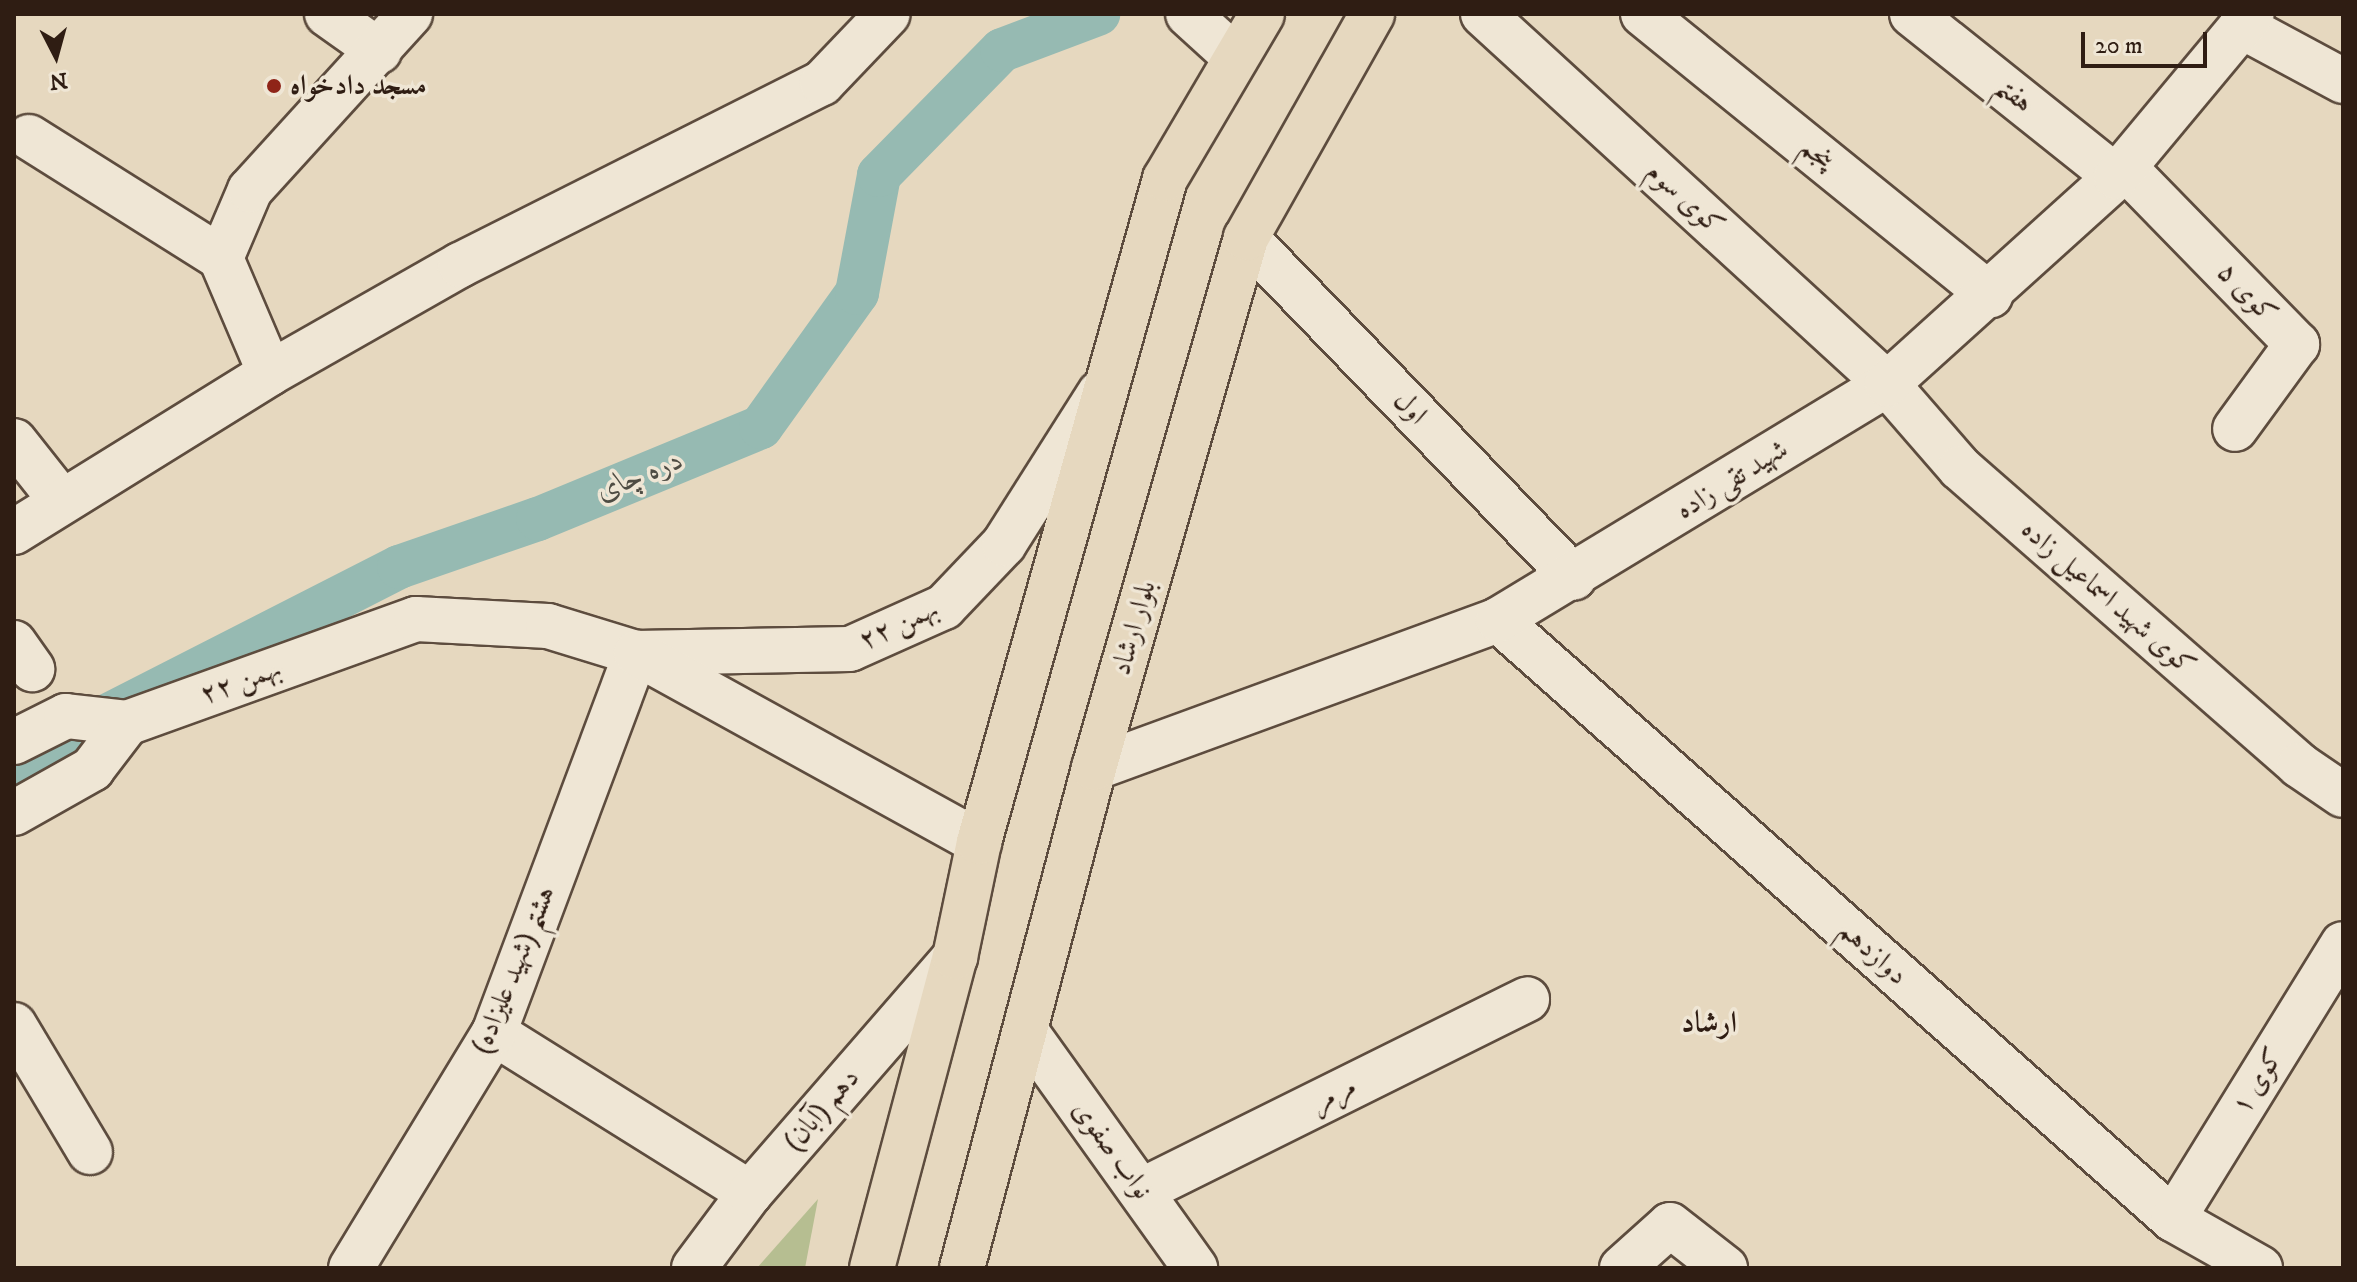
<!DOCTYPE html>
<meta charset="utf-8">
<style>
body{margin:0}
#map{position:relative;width:2357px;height:1282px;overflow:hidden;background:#e6d8bf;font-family:"IM FELL DW Pica",Amiri,serif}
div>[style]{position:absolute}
.green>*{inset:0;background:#b6be91}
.canal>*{height:44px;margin:-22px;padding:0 22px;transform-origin:22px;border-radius:22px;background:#96bab2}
.roads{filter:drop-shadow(2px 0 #5d4c3e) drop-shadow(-2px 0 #5d4c3e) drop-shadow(0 2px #5d4c3e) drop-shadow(0 -2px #5d4c3e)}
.minor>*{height:44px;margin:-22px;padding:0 22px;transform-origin:22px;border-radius:22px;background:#efe6d5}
.tertiary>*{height:44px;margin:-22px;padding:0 22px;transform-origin:22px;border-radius:22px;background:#efe6d5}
.primary>*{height:44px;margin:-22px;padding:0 22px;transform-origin:22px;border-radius:22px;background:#e6d8bf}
.dots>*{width:22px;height:22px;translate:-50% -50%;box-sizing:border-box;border:4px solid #efe6d5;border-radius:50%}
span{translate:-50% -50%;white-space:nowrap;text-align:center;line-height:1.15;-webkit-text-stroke:7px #efe6d5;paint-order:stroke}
.poi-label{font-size:28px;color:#2f1d13;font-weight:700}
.left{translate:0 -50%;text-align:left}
.street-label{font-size:28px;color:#2f1d13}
.water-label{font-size:30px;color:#4e4c43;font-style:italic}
.neighbourhood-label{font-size:30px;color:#2f1d13;font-weight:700}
.frame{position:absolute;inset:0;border:16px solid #2f1d13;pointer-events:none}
.north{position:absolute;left:16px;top:16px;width:80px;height:80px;-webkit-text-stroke:6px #efe6d5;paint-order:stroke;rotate:174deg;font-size:22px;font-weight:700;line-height:32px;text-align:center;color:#2f1d13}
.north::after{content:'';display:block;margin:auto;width:28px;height:36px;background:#2f1d13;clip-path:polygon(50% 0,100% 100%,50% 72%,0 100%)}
.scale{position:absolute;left:2081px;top:32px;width:126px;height:36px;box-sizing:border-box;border:4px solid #2f1d13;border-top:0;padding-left:10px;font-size:24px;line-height:28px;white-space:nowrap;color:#2f1d13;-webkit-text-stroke:6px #efe6d5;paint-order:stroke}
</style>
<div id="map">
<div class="green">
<div style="clip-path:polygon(818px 1199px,805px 1268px,757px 1268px)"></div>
</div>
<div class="canal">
<div style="left:14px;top:769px;width:89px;rotate:-30.3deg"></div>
<div style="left:91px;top:724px;width:346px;rotate:-27deg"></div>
<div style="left:399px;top:567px;width:147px;rotate:-19.1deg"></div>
<div style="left:538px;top:519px;width:241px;rotate:-22.4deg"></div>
<div style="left:761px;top:427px;width:165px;rotate:-54.4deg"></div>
<div style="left:857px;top:293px;width:120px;rotate:-79.4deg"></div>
<div style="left:879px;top:175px;width:175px;rotate:-45.5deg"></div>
<div style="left:1002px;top:50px;width:103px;rotate:-20.6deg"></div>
</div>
<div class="roads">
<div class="minor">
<div style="left:327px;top:14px;width:64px;rotate:35.4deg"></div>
<div style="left:1483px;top:14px;width:548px;rotate:42.48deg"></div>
<div style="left:1887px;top:384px;width:111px;rotate:49deg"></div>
<div style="left:1960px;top:468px;width:451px;rotate:41.2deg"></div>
<div style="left:2299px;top:765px;width:53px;rotate:34.3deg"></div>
<div style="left:1643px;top:14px;width:447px;rotate:39deg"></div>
<div style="left:1912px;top:14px;width:261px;rotate:38.6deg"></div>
<div style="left:2241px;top:26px;width:116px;rotate:28.3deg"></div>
<div style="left:29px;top:137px;width:227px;rotate:32.2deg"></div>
<div style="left:2124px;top:167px;width:248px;rotate:45.7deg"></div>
<div style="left:2297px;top:344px;width:105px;rotate:126.1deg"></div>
<div style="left:1246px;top:238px;width:472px;rotate:46deg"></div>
<div style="left:270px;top:373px;width:219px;rotate:-29.6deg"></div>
<div style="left:460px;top:265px;width:405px;rotate:-26.7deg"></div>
<div style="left:822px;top:83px;width:95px;rotate:-46.3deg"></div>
<div style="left:14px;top:441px;width:74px;rotate:51.6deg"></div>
<div style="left:14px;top:532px;width:301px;rotate:-31.8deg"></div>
<div style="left:270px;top:373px;width:125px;rotate:-113.1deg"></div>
<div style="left:221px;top:258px;width:74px;rotate:-66.9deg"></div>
<div style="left:250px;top:190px;width:238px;rotate:-47.7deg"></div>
<div style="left:1498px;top:620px;width:902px;rotate:41.59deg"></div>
<div style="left:2173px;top:1219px;width:100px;rotate:29.4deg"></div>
<div style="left:14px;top:643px;width:32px;rotate:55deg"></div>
<div style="left:14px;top:1025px;width:148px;rotate:59.1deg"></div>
<div style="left:494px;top:1033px;width:302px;rotate:32deg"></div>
<div style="left:1027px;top:1033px;width:289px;rotate:54.4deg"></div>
<div style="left:1141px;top:1191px;width:431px;rotate:-26.4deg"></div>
<div style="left:2173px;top:1219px;width:323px;rotate:-58.3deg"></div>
<div style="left:351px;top:1268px;width:275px;rotate:-58.7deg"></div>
<div style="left:494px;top:1033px;width:406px;rotate:-69.5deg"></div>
<div style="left:694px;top:1268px;width:94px;rotate:-53.3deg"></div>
<div style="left:750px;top:1193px;width:313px;rotate:-49deg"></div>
<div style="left:1622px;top:1268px;width:64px;rotate:-41.9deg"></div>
<div style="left:1670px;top:1225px;width:70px;rotate:38deg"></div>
</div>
<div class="tertiary">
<div style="left:1188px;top:14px;width:61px;rotate:42.3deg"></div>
<div style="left:636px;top:653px;width:214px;rotate:-1.1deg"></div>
<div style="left:850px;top:649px;width:103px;rotate:-24.1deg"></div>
<div style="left:944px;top:607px;width:87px;rotate:-46.4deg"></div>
<div style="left:1004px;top:544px;width:179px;rotate:-57.6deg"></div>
<div style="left:14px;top:742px;width:58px;rotate:-26.6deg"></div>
<div style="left:66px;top:716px;width:61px;rotate:6.5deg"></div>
<div style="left:127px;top:723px;width:307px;rotate:-19.8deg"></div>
<div style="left:416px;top:619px;width:132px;rotate:3deg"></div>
<div style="left:548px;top:626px;width:92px;rotate:17.1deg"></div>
<div style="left:636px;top:653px;width:392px;rotate:28.9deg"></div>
<div style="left:1094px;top:768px;width:430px;rotate:-20.1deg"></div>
<div style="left:1498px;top:620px;width:455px;rotate:-31.2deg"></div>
<div style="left:1887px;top:384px;width:309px;rotate:-42.1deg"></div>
<div style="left:2116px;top:177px;width:212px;rotate:-50.2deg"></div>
<div style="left:14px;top:813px;width:90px;rotate:-29.4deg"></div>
<div style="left:92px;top:769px;width:58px;rotate:-52.7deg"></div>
</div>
<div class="primary">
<div style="left:872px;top:1268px;width:322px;rotate:-75.1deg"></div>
<div style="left:955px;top:957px;width:117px;rotate:-78.2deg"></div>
<div style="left:979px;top:842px;width:689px;rotate:-74.33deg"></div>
<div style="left:1165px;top:179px;width:191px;rotate:-59.5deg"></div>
<div style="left:962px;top:1268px;width:517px;rotate:-75.21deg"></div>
<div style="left:1094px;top:768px;width:551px;rotate:-74deg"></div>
<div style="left:1246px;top:238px;width:257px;rotate:-60.6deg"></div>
</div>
</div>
<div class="dots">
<div style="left:274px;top:86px;background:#8f2418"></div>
</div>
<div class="poi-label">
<span class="left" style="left:290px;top:86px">مسجد دادخواه</span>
</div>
<div class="street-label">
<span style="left:2014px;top:95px;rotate:39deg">هفتم</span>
<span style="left:1817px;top:154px;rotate:39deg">پنجم</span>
<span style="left:1685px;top:199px;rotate:42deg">کوی سوم</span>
<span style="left:2247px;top:293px;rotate:46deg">کوی ۵</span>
<span style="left:1410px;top:408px;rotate:46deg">اول</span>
<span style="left:1732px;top:480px;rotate:-32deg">شهید تقی زاده</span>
<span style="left:2108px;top:598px;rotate:41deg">کوی شهید اسماعیل زاده</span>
<span style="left:899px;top:625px;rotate:-25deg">۲۲ بهمن</span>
<span style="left:1134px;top:628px;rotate:-74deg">بلوار ارشاد</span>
<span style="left:241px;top:682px;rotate:-20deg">۲۲ بهمن</span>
<span style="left:1873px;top:953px;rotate:42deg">دوازدهم</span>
<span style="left:514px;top:970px;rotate:-68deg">هشتم (شهید علیزاده)</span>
<span style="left:2258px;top:1081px;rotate:-58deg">کوی ۱</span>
<span style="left:1334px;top:1095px;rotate:-26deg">مرمر</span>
<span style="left:822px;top:1110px;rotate:-49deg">دهم (آبان)</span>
<span style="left:1112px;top:1150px;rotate:54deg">نواب صفوی</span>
</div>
<div class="water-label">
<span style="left:640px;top:476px;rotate:-22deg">دره چای</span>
</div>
<div class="neighbourhood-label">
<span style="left:1709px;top:1024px">ارشاد</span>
</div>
<div class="frame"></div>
<div class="north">N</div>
<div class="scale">20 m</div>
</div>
